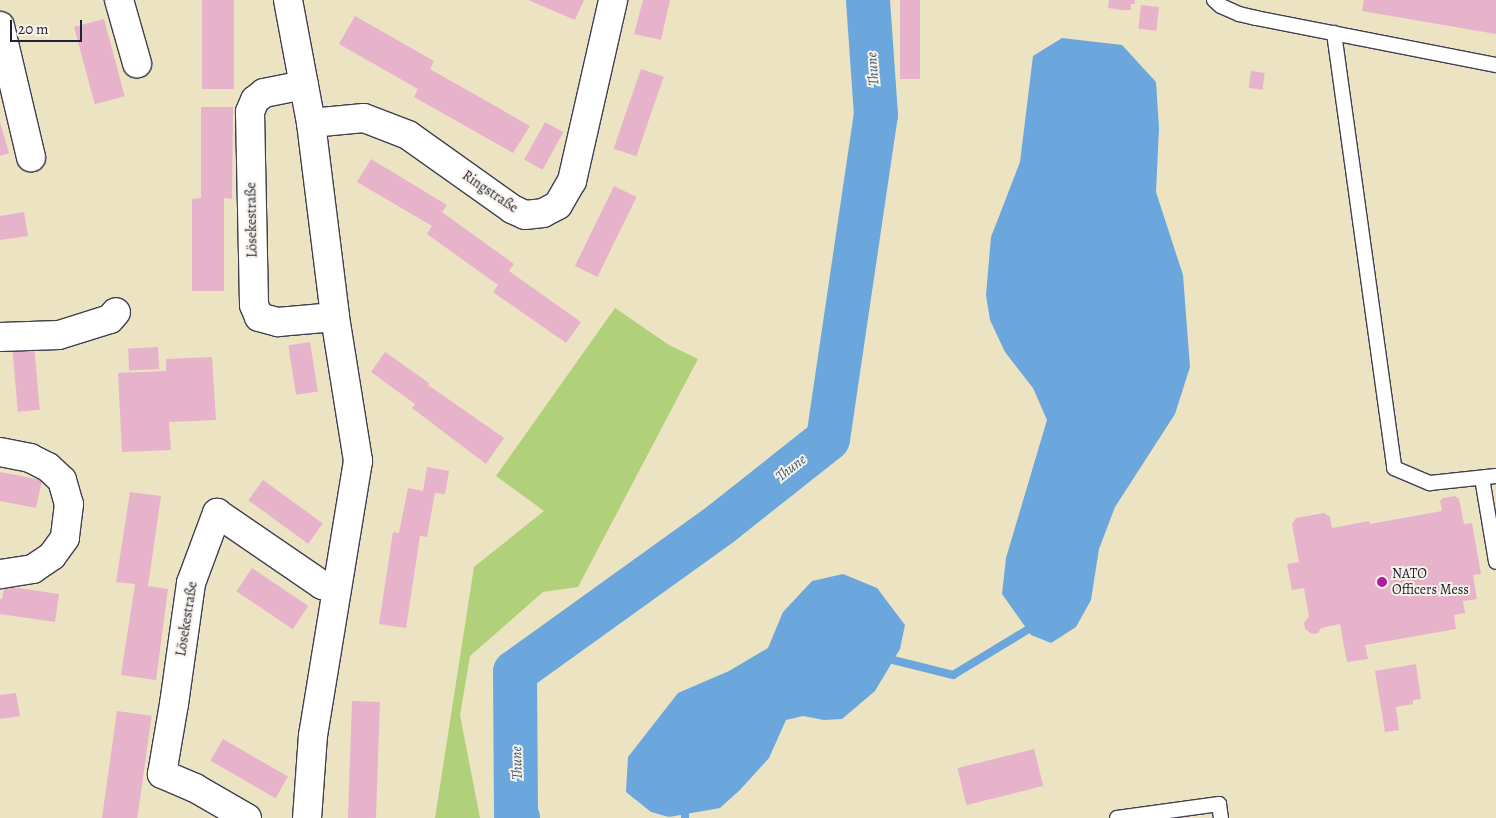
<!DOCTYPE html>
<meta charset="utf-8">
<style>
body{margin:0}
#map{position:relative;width:1496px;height:818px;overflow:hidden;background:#ece3c3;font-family:Alegreya,serif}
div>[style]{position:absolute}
.green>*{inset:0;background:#b0d179}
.water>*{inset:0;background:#6ba7dc}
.stream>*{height:8px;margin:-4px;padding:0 4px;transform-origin:4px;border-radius:4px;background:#6ba7dc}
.river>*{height:44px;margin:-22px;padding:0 22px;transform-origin:22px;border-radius:22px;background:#6ba7dc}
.building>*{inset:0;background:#e6b3ca;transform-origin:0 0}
.roads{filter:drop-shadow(1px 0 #403f4f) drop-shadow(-1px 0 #403f4f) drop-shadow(0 1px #403f4f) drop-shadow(0 -1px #403f4f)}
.service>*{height:14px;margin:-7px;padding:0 7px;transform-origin:7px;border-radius:7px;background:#fff}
.minor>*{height:28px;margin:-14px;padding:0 14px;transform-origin:14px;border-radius:14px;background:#fff}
.dots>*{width:14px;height:14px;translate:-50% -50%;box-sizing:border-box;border:2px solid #f7f3e8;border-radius:50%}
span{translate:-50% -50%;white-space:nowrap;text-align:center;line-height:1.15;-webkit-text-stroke:4px #f7f3e8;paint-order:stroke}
.street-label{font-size:14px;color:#22223b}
.poi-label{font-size:14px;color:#22223b}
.left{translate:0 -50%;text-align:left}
.water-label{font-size:15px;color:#3f577b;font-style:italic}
.scale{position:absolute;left:10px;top:20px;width:72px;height:22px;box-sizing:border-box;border:2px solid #22223b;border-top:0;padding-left:6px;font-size:15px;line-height:18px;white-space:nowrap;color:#22223b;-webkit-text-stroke:4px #f7f3e8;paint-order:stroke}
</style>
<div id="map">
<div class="green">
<div style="clip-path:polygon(615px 308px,669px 345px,698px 359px,578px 587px,543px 592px,470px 656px,460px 715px,480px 818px,435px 818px,474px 567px,544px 511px,496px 476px)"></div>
</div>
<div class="water">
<div style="clip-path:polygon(1062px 38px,1122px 45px,1156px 82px,1159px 128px,1156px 192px,1183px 275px,1190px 367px,1175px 414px,1115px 507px,1099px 549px,1091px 600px,1076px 627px,1051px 643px,1031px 635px,1002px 594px,1006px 558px,1047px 420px,1033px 388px,1005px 352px,990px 320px,986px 295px,991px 237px,1020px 162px,1033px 56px)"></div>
<div style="clip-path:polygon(843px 574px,877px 588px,905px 625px,900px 649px,875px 691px,842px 719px,824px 720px,803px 716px,786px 720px,769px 758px,740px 790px,720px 808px,669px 817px,651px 812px,626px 792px,628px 757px,678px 693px,729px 671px,768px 648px,783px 612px,812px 581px)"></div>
</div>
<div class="stream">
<div style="left:893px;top:660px;width:62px;rotate:14deg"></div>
<div style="left:953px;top:675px;width:87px;rotate:-31.3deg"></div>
<div style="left:685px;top:815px;width:3px;rotate:90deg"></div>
</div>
<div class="river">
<div style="left:518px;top:818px;width:4px;rotate:-117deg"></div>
<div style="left:516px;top:814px;width:142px;rotate:-90.4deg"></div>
<div style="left:515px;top:672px;width:255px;rotate:-35.7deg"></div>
<div style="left:722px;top:523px;width:135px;rotate:-38.4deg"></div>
<div style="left:828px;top:439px;width:328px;rotate:-81.6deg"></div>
<div style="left:876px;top:115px;width:115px;rotate:-94deg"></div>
</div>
<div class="building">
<div style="left:202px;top:0;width:32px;height:89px"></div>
<div style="clip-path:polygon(528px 0,584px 0,575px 20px)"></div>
<div style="clip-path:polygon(643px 0,670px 0,661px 40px,634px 34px)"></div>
<div style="left:900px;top:0;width:20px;height:79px"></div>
<div style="clip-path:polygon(1109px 0,1135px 0,1135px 4px,1131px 4px,1131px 10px,1121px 10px,1108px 8px)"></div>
<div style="clip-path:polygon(1364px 0,1496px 0,1496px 34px,1362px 11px)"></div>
<div style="left:1141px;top:5px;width:18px;height:24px;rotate:6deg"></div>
<div style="clip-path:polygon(355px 16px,434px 61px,430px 69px,530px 126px,513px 153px,414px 97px,418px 89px,339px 44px)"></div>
<div style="left:104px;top:19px;width:80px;height:31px;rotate:75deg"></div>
<div style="left:641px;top:69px;width:24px;height:84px;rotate:19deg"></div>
<div style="left:1251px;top:71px;width:14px;height:17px;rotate:8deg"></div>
<div style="clip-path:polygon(201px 107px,233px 107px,232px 199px,224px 198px,224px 291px,192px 291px,192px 199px,201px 198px)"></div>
<div style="clip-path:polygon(0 122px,9px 153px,0 156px)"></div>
<div style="left:545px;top:122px;width:21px;height:43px;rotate:29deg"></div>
<div style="clip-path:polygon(371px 159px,447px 205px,442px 212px,514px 264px,509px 271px,581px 322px,566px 343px,493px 292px,498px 285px,427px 234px,432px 226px,357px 182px)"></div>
<div style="left:614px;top:186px;width:25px;height:89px;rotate:26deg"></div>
<div style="clip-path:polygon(24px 212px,28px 236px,0 240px,0 216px)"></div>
<div style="left:310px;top:342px;width:50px;height:22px;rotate:81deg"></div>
<div style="left:34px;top:344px;width:66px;height:22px;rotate:85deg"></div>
<div style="left:158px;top:347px;width:22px;height:30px;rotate:87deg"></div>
<div style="clip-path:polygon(385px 352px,429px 383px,428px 385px,504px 438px,486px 464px,412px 408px,415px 404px,371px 372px)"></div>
<div style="clip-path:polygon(212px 357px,216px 420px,169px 422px,171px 450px,122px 452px,118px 373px,166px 371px,166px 359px)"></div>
<div style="clip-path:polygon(427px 467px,449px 471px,445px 494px,435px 493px,427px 537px,420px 536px,406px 628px,379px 624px,393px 532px,399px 533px,408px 488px,423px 491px)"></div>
<div style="clip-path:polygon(0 472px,42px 480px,36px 508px,0 501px)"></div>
<div style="left:263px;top:480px;width:74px;height:25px;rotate:36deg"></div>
<div style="clip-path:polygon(130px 492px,161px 496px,148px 586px,168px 589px,156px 680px,121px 675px,135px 584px,116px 582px)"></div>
<div style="clip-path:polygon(1455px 496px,1459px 499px,1464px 524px,1472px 523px,1481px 574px,1473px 575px,1477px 599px,1463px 601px,1465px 613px,1454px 615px,1456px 629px,1365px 645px,1368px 659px,1347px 662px,1340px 624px,1321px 628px,1318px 633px,1312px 634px,1305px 629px,1304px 623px,1309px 616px,1304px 588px,1292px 590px,1287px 564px,1299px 562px,1292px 524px,1296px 518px,1324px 513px,1330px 517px,1332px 528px,1369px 521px,1370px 524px,1442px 511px,1440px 501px,1443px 498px)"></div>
<div style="left:252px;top:568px;width:68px;height:28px;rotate:34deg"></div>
<div style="clip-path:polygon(4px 586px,59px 594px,55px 622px,0 614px,0 599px,2px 599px)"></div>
<div style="clip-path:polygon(1416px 664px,1421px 699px,1413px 700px,1413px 704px,1396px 707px,1399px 730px,1385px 732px,1375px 671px)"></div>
<div style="clip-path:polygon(16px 693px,20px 716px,0 719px,0 695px)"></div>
<div style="left:352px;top:701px;width:28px;height:117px;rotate:2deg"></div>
<div style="left:117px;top:711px;width:35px;height:108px;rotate:8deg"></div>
<div style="left:223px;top:739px;width:75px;height:25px;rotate:30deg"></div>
<div style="left:1034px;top:749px;width:38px;height:79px;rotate:76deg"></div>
</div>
<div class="roads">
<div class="service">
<div style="left:1214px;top:0;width:9px;rotate:41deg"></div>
<div style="left:1221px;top:6px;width:20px;rotate:24deg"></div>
<div style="left:1239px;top:14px;width:17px;rotate:13deg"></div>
<div style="left:1256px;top:18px;width:245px;rotate:11.1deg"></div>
<div style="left:1334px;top:33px;width:439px;rotate:82.1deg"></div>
<div style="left:1394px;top:468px;width:39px;rotate:23deg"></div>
<div style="left:1430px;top:483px;width:66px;rotate:-6.1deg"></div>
<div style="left:1482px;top:478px;width:85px;rotate:80.5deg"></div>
<div style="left:1117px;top:818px;width:103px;rotate:-7.8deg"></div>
<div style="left:1219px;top:804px;width:14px;rotate:82deg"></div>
</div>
<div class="minor">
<div style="left:119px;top:0;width:66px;rotate:74.1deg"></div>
<div style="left:288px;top:0;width:125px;rotate:79.4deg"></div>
<div style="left:311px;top:123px;width:195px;rotate:82.9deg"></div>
<div style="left:335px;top:317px;width:146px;rotate:80.9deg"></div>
<div style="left:358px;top:461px;width:278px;rotate:99.3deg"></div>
<div style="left:313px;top:735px;width:83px;rotate:94.1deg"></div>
<div style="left:0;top:26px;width:135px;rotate:76.7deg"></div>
<div style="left:304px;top:85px;width:41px;rotate:168.7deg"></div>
<div style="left:264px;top:93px;width:11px;rotate:142deg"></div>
<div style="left:255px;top:100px;width:13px;rotate:113deg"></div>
<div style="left:250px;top:112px;width:193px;rotate:88.8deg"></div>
<div style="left:254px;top:305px;width:13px;rotate:67deg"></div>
<div style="left:259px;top:317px;width:20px;rotate:15deg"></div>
<div style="left:278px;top:322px;width:57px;rotate:-5deg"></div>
<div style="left:311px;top:123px;width:53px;rotate:-5.4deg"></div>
<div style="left:364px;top:118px;width:47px;rotate:21.1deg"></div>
<div style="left:408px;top:135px;width:128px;rotate:35.4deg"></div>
<div style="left:512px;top:209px;width:14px;rotate:25deg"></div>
<div style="left:525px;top:215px;width:18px;rotate:-6deg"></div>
<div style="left:543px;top:213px;width:17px;rotate:-28deg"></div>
<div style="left:558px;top:205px;width:28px;rotate:-60deg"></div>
<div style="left:572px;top:181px;width:186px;rotate:-77.2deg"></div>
<div style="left:0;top:337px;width:59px;rotate:-1.9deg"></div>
<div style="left:59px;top:335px;width:53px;rotate:-17.4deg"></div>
<div style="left:110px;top:319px;width:9px;rotate:-49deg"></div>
<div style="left:0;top:452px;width:31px;rotate:11deg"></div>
<div style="left:30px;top:458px;width:20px;rotate:27deg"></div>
<div style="left:48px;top:467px;width:19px;rotate:43deg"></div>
<div style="left:62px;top:480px;width:25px;rotate:74deg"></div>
<div style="left:69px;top:504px;width:34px;rotate:97deg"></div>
<div style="left:65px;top:538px;width:22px;rotate:126deg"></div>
<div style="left:52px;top:556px;width:23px;rotate:146deg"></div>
<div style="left:33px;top:569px;width:33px;rotate:171deg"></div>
<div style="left:247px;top:818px;width:60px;rotate:-150deg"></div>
<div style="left:195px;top:788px;width:36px;rotate:-157deg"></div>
<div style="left:162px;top:774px;width:71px;rotate:-80.3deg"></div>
<div style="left:174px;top:704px;width:122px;rotate:-82deg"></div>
<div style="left:191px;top:583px;width:75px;rotate:-69.6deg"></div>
<div style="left:217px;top:513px;width:127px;rotate:34.4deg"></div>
<div style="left:322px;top:585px;width:14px;rotate:12deg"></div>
</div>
</div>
<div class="dots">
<div style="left:1382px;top:582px;background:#b5179e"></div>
</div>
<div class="street-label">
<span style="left:490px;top:192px;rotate:34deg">Ringstraße</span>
<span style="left:252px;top:220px;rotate:-91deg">Lösekestraße</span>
<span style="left:187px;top:619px;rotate:-81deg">Lösekestraße</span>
</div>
<div class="poi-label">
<span class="left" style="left:1392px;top:582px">NATO<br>Officers Mess</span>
</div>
<div class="water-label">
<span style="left:873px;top:69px;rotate:-94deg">Thune</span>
<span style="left:791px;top:468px;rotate:-38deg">Thune</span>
<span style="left:517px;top:763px;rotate:-91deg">Thune</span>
</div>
<div class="scale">20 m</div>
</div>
